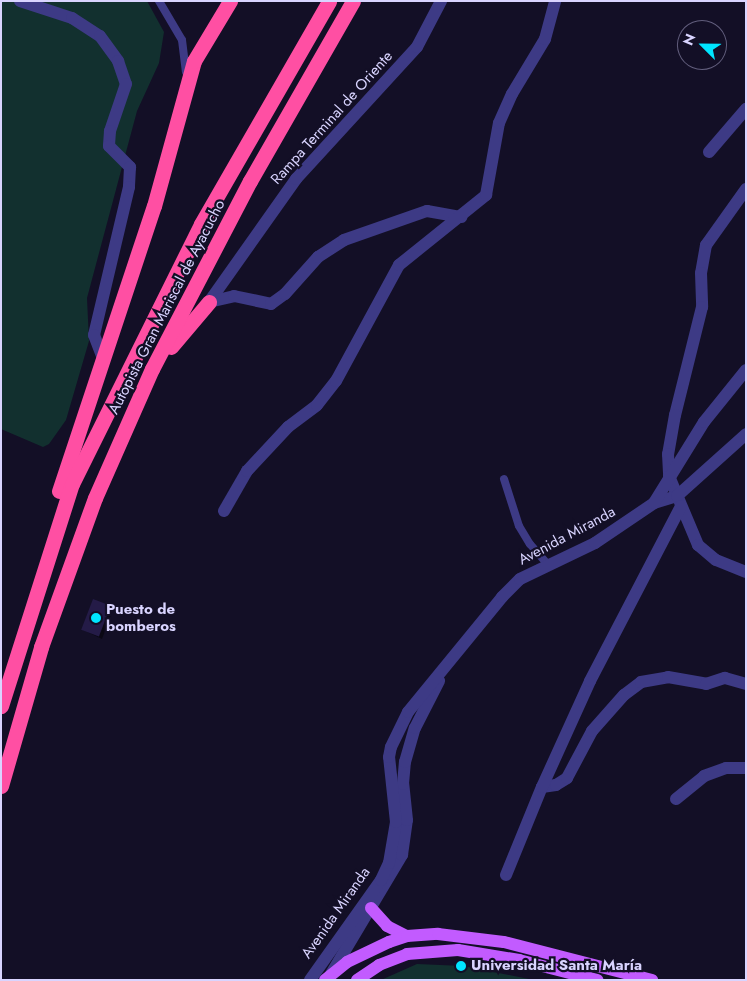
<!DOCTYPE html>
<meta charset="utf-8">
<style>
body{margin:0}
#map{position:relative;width:747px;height:981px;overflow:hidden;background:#130f26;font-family:Jost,sans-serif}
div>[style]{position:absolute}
.green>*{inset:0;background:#12302f}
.shadow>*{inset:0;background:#0007}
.building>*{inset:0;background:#241b47;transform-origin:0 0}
.lane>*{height:8px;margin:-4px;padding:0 4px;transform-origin:4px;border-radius:4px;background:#3d3a85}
.street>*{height:12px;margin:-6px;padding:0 6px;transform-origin:6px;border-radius:6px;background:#3d3a85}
.primary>*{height:12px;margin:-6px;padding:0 6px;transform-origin:6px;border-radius:6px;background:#c25bff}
.highway>*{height:15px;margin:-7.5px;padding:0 7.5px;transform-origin:7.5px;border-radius:7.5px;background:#ff4fa3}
.dots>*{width:14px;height:14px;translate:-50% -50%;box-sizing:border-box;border:2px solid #130f26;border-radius:50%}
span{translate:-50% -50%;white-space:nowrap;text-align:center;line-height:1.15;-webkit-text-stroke:4.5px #130f26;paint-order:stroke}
.street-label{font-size:15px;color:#d9d4ff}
.poi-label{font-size:15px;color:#d9d4ff;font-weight:700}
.left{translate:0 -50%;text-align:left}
.frame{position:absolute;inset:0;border:2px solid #d9d4ff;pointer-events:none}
.north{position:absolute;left:677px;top:20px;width:50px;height:50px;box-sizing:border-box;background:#130f26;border:1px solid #625e7d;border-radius:50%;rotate:293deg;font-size:14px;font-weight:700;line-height:20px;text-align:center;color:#d9d4ff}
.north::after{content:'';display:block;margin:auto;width:18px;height:22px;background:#00e5ff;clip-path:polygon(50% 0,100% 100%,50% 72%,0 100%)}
</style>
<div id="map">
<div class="green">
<div style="clip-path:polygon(1px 1px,147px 1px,164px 32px,159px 63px,137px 111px,87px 298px,89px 341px,66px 420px,49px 444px,43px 447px,1px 429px)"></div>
<div style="clip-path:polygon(417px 964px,463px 966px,534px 980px,381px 980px)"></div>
</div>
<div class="shadow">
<div style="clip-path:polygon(110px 607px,113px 610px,102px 639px,83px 630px)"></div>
</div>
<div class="building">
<div style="left:93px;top:599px;width:19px;height:33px;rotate:21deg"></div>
</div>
<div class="lane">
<div style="left:159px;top:1px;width:45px;rotate:59.5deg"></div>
<div style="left:182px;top:40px;width:32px;rotate:83deg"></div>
<div style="left:504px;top:479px;width:49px;rotate:72.3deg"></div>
<div style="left:519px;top:526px;width:21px;rotate:59deg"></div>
<div style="left:530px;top:544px;width:28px;rotate:49deg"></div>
</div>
<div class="street">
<div style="left:20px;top:1px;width:55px;rotate:18.1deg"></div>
<div style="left:72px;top:18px;width:33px;rotate:33deg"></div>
<div style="left:100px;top:36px;width:31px;rotate:54deg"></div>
<div style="left:118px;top:61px;width:24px;rotate:71deg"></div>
<div style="left:126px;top:84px;width:50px;rotate:108.8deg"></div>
<div style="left:110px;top:131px;width:15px;rotate:94deg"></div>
<div style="left:109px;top:146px;width:30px;rotate:45deg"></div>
<div style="left:130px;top:167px;width:20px;rotate:93deg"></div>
<div style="left:129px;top:187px;width:152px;rotate:103.3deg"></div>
<div style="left:94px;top:335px;width:25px;rotate:69deg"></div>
<div style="left:709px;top:152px;width:57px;rotate:-49.3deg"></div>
<div style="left:746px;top:189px;width:69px;rotate:125.5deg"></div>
<div style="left:706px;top:245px;width:28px;rotate:100deg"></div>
<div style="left:701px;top:273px;width:34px;rotate:88deg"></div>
<div style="left:702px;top:307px;width:111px;rotate:104deg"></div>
<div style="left:675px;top:415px;width:40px;rotate:100deg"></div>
<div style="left:668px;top:454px;width:22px;rotate:87deg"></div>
<div style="left:669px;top:476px;width:75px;rotate:67.2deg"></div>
<div style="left:698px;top:545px;width:23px;rotate:40deg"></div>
<div style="left:716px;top:560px;width:32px;rotate:22deg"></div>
<div style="left:209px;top:302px;width:151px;rotate:-54.7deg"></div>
<div style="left:296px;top:179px;width:179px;rotate:-47.5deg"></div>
<div style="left:417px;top:47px;width:52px;rotate:-62.4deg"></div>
<div style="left:209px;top:302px;width:26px;rotate:-13deg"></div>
<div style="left:234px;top:296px;width:38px;rotate:12deg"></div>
<div style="left:271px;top:304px;width:17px;rotate:-36deg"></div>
<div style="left:285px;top:294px;width:50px;rotate:-48.3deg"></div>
<div style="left:318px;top:257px;width:31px;rotate:-33deg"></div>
<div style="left:344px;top:240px;width:88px;rotate:-19.3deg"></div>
<div style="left:427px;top:211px;width:35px;rotate:10deg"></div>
<div style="left:654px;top:503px;width:24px;rotate:-17deg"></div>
<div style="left:677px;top:496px;width:93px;rotate:-41.9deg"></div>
<div style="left:224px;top:511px;width:46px;rotate:-60.1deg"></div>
<div style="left:247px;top:471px;width:60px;rotate:-47deg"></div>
<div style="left:288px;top:427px;width:36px;rotate:-37deg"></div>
<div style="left:317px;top:405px;width:31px;rotate:-52deg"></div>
<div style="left:336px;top:381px;width:132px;rotate:-61.5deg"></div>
<div style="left:399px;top:265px;width:112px;rotate:-38.8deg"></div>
<div style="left:486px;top:195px;width:73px;rotate:-79.8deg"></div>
<div style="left:499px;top:123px;width:32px;rotate:-66deg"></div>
<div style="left:512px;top:94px;width:64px;rotate:-59deg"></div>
<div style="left:545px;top:39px;width:39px;rotate:-75deg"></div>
<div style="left:542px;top:787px;width:14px;rotate:-8deg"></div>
<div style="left:556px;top:785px;width:13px;rotate:-32deg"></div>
<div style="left:567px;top:778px;width:53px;rotate:-62deg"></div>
<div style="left:592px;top:731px;width:48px;rotate:-48.4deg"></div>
<div style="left:624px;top:695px;width:21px;rotate:-37deg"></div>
<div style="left:641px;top:682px;width:27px;rotate:-10deg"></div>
<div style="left:668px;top:677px;width:39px;rotate:10deg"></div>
<div style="left:706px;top:684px;width:20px;rotate:-18deg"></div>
<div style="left:725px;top:678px;width:22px;rotate:16deg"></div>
<div style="left:676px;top:799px;width:36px;rotate:-39deg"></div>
<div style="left:704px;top:776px;width:23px;rotate:-20deg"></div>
<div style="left:726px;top:768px;width:20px"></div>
<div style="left:506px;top:875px;width:95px;rotate:-67.8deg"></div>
<div style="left:542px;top:787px;width:116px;rotate:-65.6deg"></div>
<div style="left:590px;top:681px;width:197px;rotate:-62.5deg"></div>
<div style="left:331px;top:974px;width:139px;rotate:-59.2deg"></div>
<div style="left:402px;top:855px;width:35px;rotate:-82deg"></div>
<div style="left:407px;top:820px;width:36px;rotate:-96deg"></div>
<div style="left:403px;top:784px;width:22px;rotate:-85deg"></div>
<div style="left:405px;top:762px;width:35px;rotate:-74deg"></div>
<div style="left:415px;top:728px;width:53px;rotate:-62.9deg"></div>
<div style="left:310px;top:980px;width:123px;rotate:-54.6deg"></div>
<div style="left:381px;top:880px;width:19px;rotate:-65deg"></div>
<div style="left:389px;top:863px;width:42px;rotate:-80.3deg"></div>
<div style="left:396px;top:822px;width:65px;rotate:-96.1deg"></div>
<div style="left:389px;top:757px;width:10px;rotate:-79deg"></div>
<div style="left:391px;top:747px;width:39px;rotate:-64deg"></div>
<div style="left:408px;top:712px;width:149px;rotate:-50.7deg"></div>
<div style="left:502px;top:597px;width:25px;rotate:-45deg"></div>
<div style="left:520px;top:579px;width:83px;rotate:-25.6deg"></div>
<div style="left:595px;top:543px;width:71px;rotate:-34.1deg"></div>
<div style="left:654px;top:503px;width:95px;rotate:-58.3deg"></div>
<div style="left:704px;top:422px;width:67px;rotate:-51.1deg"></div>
</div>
<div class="primary">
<div style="left:371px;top:908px;width:24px;rotate:48deg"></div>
<div style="left:387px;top:926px;width:22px;rotate:27deg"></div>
<div style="left:325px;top:980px;width:28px;rotate:-39deg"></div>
<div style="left:347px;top:962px;width:47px;rotate:-25.5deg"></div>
<div style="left:389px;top:942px;width:19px;rotate:-18deg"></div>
<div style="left:407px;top:936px;width:31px;rotate:-4deg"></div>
<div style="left:438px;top:934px;width:66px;rotate:6.9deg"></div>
<div style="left:504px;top:942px;width:153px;rotate:14.4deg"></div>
<div style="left:357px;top:980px;width:27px;rotate:-34deg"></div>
<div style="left:379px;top:965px;width:30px;rotate:-21deg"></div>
<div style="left:407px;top:954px;width:51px;rotate:-4.5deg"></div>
<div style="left:458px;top:950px;width:62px;rotate:9.3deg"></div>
<div style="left:519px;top:960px;width:81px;rotate:14.4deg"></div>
</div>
<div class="highway">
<div style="left:171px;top:347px;width:59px;rotate:-49.8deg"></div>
<div style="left:59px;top:491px;width:300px;rotate:-71.6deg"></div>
<div style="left:154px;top:206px;width:150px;rotate:-74.6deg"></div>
<div style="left:194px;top:61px;width:70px;rotate:-59deg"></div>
<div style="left:1px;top:706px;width:233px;rotate:-72.3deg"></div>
<div style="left:72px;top:484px;width:290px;rotate:-63.6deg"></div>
<div style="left:201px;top:224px;width:257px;rotate:-60.1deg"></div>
<div style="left:1px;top:786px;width:145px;rotate:-73.9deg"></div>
<div style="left:41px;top:647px;width:158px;rotate:-70.1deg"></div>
<div style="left:95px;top:498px;width:141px;rotate:-66.2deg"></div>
<div style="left:152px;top:369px;width:212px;rotate:-62.5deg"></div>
<div style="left:250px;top:181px;width:207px;rotate:-60.2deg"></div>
</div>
<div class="dots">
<div style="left:96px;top:618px;background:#00e5ff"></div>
<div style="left:461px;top:966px;background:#00e5ff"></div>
</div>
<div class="street-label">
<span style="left:332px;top:118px;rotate:-48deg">Rampa Terminal de Oriente</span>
<span style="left:167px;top:307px;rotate:-63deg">Autopista Gran Mariscal de Ayacucho</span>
<span style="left:567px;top:536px;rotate:-28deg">Avenida Miranda</span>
<span style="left:336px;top:913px;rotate:-55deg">Avenida Miranda</span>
</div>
<div class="poi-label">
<span class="left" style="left:106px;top:618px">Puesto de<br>bomberos</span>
<span class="left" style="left:471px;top:966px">Universidad Santa María</span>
</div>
<div class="frame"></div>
<div class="north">N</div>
</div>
